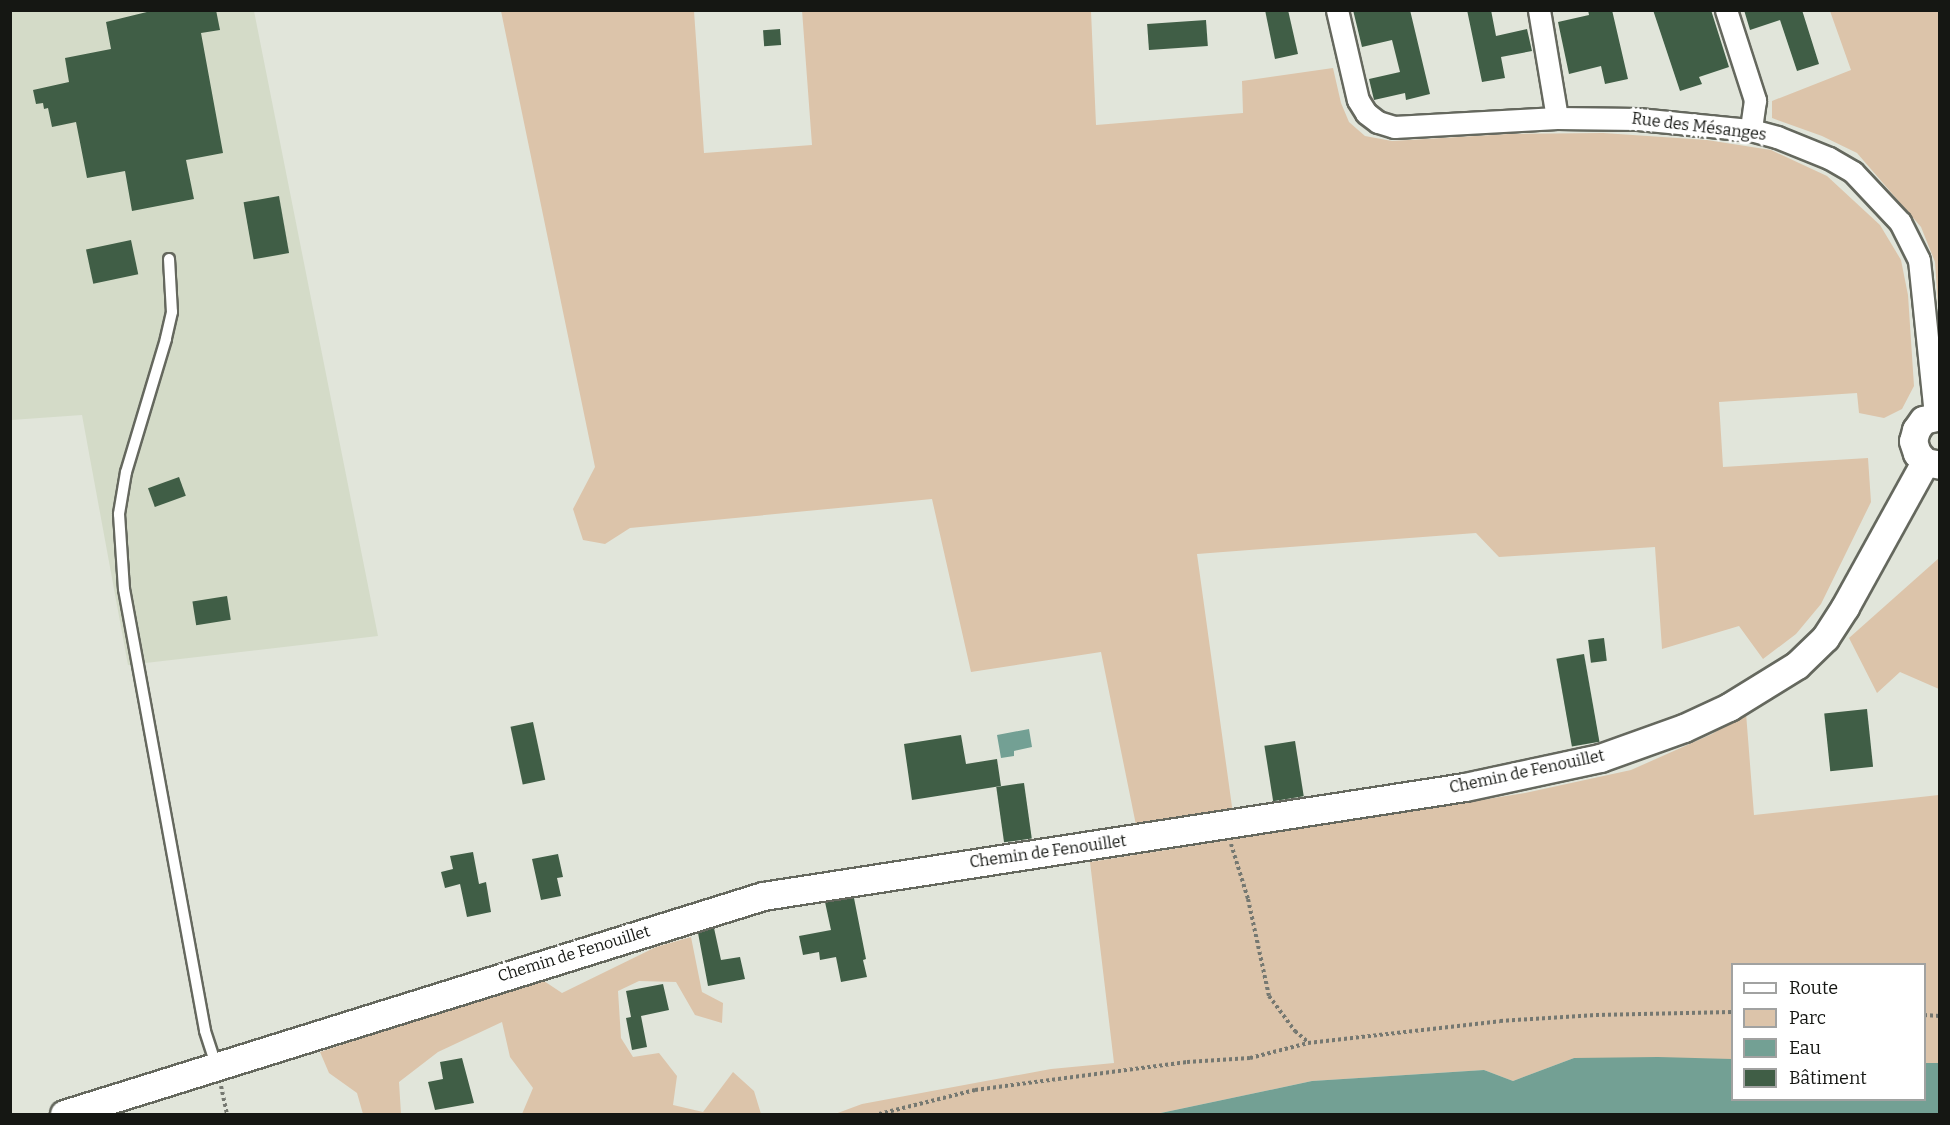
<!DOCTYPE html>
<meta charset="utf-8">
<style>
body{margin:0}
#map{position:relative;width:1950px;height:1125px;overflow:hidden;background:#e1e5da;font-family:Bitter,serif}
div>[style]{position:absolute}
.built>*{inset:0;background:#d4dbc8}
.green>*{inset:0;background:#dcc4aa}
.water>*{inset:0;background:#73a094}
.building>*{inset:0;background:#405e46;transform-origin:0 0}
.path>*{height:4px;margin-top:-2px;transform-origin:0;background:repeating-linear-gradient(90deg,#757871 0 3px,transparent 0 6px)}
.roads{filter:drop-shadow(2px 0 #65685e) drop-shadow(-2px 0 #65685e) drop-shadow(0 2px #65685e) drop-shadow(0 -2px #65685e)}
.service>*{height:10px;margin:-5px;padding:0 5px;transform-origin:5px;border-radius:5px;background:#fff}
.minor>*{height:21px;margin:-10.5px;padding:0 10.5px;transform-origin:10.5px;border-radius:10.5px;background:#fff}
.tertiary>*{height:27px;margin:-13.5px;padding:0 13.5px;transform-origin:13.5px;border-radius:13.5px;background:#fff}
span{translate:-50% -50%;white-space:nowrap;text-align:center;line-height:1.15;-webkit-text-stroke:6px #fff;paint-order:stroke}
.street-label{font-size:16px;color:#151713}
.frame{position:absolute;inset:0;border:12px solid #151713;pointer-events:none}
.legend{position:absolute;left:1731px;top:963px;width:195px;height:138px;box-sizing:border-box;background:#fff;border:2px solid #a1a2a1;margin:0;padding:8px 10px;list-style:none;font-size:18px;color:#151713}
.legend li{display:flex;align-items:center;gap:12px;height:30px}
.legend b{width:30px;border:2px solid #a1a2a1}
</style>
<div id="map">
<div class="built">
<div style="clip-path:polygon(11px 11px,254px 11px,378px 636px,128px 665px,82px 415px,11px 420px)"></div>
</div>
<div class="green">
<div style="clip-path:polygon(802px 10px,1091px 11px,1096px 125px,1243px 113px,1242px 81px,1333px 68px,1341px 103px,1349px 122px,1365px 136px,1392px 141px,1508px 134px,1603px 133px,1707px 140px,1771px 150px,1827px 176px,1880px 225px,1901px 260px,1908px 295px,1914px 386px,1902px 409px,1884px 418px,1859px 413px,1857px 393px,1719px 402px,1723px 467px,1868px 458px,1871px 502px,1821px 604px,1796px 634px,1763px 659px,1739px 626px,1662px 649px,1655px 547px,1499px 557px,1476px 533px,1197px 554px,1233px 814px,1137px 830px,1101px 652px,971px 672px,932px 499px,630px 528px,605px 544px,583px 540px,573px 509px,595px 467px,501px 11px,694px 11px,704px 153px,812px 145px)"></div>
<div style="clip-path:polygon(1830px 11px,1939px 11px,1939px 319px,1935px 262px,1921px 227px,1857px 153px,1822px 136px,1772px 118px,1772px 101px,1851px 70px)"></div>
<div style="clip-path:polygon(1939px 558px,1939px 689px,1900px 672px,1877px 693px,1849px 638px)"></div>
<div style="clip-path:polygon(1746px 713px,1754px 815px,1939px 795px,1939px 1063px,1925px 1063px,1924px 964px,1732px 964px,1732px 1059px,1574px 1058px,1513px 1081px,1484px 1070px,1312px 1081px,1156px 1114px,835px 1114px,862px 1104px,1051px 1069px,1114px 1063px,1090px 862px,1525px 793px,1631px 770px,1712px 734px)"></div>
<div style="clip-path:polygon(691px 937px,702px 992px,723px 1003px,722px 1023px,695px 1015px,676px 982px,639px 981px,618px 991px,621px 1038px,633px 1057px,659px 1053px,677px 1076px,673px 1105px,703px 1112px,733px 1072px,754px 1091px,761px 1114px,522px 1114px,533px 1088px,510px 1057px,502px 1022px,438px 1052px,399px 1082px,401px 1114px,363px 1114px,357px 1093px,329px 1073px,320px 1052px,541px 979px,562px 993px,656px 947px)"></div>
</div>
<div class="water">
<div style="clip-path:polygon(1029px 729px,1032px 747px,1014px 751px,1014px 756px,1001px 758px,997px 735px)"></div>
<div style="clip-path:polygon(1658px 1057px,1732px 1059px,1732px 1100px,1924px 1100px,1925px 1063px,1939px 1063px,1939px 1114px,1156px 1114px,1312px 1081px,1484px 1070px,1513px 1081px,1574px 1058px)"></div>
</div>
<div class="building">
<div style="clip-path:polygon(155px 10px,216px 10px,220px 30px,201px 33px,223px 153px,186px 160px,194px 199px,132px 211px,125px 171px,87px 178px,76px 122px,52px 127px,48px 108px,44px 109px,43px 103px,36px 104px,33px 90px,69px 82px,65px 58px,111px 49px,106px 22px)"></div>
<div style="clip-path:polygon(1265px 10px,1288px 10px,1298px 54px,1275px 59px)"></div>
<div style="clip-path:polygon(1353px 10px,1410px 10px,1430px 94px,1406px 100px,1405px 93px,1374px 100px,1369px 79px,1400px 72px,1392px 40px,1362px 47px)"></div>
<div style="clip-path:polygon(1467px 10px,1491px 10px,1496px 36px,1527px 29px,1532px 51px,1501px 57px,1505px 78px,1482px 82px)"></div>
<div style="clip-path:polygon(1588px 10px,1612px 10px,1628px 79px,1605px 84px,1601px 66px,1569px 74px,1558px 22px,1589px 15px)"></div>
<div style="clip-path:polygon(1653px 10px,1711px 10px,1729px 67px,1699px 77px,1702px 84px,1680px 91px)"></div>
<div style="clip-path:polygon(1744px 10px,1802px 10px,1819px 64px,1797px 71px,1780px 20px,1750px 30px)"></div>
<div style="left:1206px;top:20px;width:26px;height:59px;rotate:86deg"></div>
<div style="left:780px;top:29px;width:16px;height:17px;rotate:86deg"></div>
<div style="left:279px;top:196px;width:58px;height:36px;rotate:80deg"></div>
<div style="left:131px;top:240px;width:35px;height:46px;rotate:78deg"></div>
<div style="left:179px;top:477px;width:20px;height:33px;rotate:70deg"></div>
<div style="left:227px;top:596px;width:24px;height:35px;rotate:81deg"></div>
<div style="left:1604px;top:638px;width:23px;height:16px;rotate:83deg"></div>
<div style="left:1584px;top:654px;width:89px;height:28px;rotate:80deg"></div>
<div style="left:1867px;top:709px;width:58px;height:43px;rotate:84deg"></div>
<div style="left:533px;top:722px;width:59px;height:23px;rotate:78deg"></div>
<div style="clip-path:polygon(961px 735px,966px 764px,997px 759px,1001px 786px,912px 800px,904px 744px)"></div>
<div style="left:1295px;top:741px;width:56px;height:31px;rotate:81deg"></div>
<div style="left:1024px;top:783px;width:56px;height:28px;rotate:82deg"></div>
<div style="clip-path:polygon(473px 852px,479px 884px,486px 882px,491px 912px,467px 917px,460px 884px,445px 888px,441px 872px,453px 869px,450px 856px)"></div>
<div style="clip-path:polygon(558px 854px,563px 877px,557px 878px,561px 896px,541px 900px,532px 859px)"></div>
<div style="clip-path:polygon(854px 898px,866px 959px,863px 960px,867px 977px,841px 982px,836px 957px,820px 960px,819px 952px,803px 955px,799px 936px,831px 930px,825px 902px)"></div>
<div style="clip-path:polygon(714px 928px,721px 960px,740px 957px,745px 979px,708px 986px,698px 933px)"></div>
<div style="clip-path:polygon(663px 984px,669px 1010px,641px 1016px,647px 1047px,632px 1050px,626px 1018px,631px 1017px,626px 991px)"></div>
<div style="clip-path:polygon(462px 1058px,474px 1103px,435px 1110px,428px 1082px,443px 1079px,440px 1062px)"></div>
</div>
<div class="path">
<div style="left:1231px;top:844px;width:58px;rotate:72.8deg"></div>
<div style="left:1248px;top:899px;width:99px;rotate:77.8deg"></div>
<div style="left:1269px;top:996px;width:44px;rotate:53.4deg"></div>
<div style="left:1295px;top:1031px;width:17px;rotate:40deg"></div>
<div style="left:1924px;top:1015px;width:16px;rotate:4deg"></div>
<div style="left:221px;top:1086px;width:29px;rotate:78deg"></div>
<div style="left:879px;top:1114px;width:99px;rotate:-14deg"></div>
<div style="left:975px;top:1090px;width:214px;rotate:-7.5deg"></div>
<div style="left:1187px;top:1062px;width:63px;rotate:-3.6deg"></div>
<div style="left:1250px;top:1058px;width:60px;rotate:-14.5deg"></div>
<div style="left:1308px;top:1043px;width:193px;rotate:-6.5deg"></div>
<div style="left:1500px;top:1021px;width:96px;rotate:-3.6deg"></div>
<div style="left:1596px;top:1015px;width:136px;rotate:-1.3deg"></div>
</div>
<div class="roads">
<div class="service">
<div style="left:169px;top:259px;width:53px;rotate:86.8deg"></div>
<div style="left:172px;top:312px;width:28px;rotate:103deg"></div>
<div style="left:166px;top:339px;width:139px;rotate:106.7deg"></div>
<div style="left:126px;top:472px;width:43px;rotate:99.5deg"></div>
<div style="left:119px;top:514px;width:75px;rotate:86.2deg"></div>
<div style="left:124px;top:589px;width:449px;rotate:79.6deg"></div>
<div style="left:205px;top:1031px;width:36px;rotate:72deg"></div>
</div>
<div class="minor">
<div style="left:1337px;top:10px;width:92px;rotate:76.9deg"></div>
<div style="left:1358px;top:100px;width:15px;rotate:58deg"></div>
<div style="left:1366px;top:113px;width:15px;rotate:37deg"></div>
<div style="left:1378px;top:122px;width:17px;rotate:17deg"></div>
<div style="left:1394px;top:127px;width:163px;rotate:-3.2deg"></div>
<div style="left:1557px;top:118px;width:81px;rotate:0.7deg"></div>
<div style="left:1638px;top:119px;width:114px;rotate:5.6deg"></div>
<div style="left:1751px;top:130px;width:27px;rotate:15deg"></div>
<div style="left:1777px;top:137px;width:56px;rotate:22deg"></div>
<div style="left:1829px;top:158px;width:28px;rotate:30deg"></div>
<div style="left:1853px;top:172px;width:69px;rotate:46.8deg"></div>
<div style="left:1900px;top:222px;width:42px;rotate:63.4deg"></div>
<div style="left:1919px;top:260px;width:157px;rotate:84.1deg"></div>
<div style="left:1539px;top:10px;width:109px;rotate:80.5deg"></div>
<div style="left:1726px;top:10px;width:95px;rotate:72.1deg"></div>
<div style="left:1755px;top:100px;width:30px;rotate:98deg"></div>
</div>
<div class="tertiary">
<div style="left:1940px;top:416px;width:17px;rotate:167deg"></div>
<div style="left:1923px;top:420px;width:12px;rotate:125deg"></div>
<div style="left:1916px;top:430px;width:11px;rotate:105deg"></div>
<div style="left:1913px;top:441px;width:13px;rotate:72deg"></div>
<div style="left:1917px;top:453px;width:12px;rotate:48deg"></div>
<div style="left:1925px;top:462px;width:15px;rotate:11deg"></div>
<div style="left:64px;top:1114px;width:732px;rotate:-17.32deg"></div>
<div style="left:763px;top:896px;width:710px;rotate:-8.83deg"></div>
<div style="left:1465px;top:787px;width:138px;rotate:-12.1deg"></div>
<div style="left:1600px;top:758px;width:89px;rotate:-19.7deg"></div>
<div style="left:1684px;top:728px;width:50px;rotate:-25deg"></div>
<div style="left:1729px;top:707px;width:80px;rotate:-31.7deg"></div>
<div style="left:1797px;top:665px;width:39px;rotate:-44deg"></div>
<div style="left:1825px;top:638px;width:37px;rotate:-57deg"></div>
<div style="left:1845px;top:607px;width:166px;rotate:-61.1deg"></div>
</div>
</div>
<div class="street-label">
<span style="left:1699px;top:127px;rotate:7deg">Rue des Mésanges</span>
<span style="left:1527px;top:772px;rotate:-12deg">Chemin de Fenouillet</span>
<span style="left:1048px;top:852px;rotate:-8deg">Chemin de Fenouillet</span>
<span style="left:574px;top:954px;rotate:-17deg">Chemin de Fenouillet</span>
</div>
<div class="frame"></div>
<ul class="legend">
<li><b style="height:8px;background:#fff"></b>Route</li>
<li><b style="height:16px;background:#dcc4aa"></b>Parc</li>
<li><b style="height:16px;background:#73a094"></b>Eau</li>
<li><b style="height:16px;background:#405e46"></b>Bâtiment</li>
</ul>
</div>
